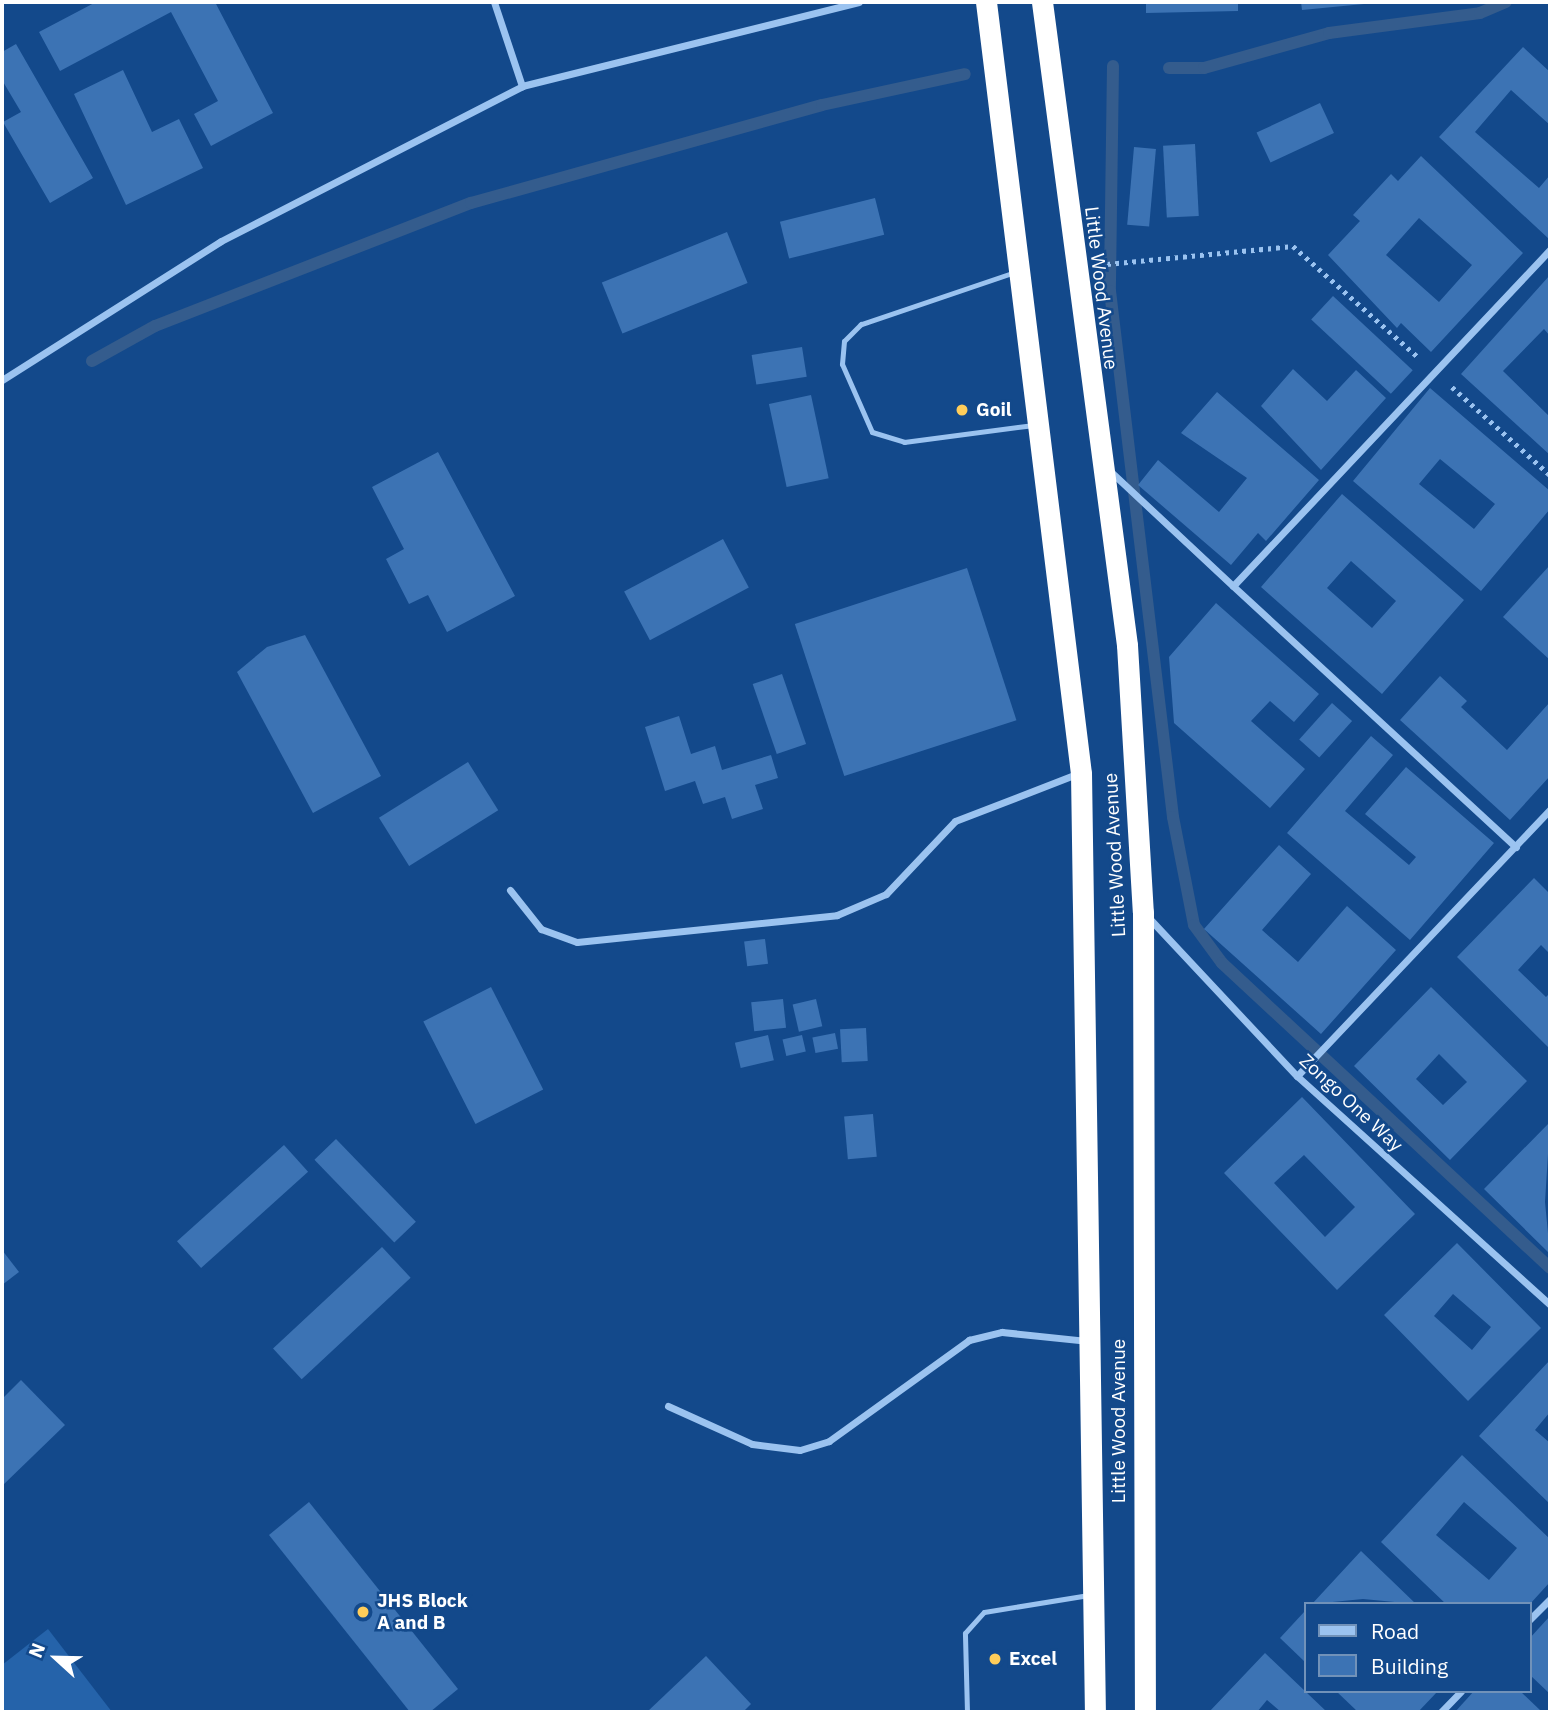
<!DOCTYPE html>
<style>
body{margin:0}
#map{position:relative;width:1552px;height:1714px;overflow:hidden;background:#13498b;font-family:"IBM Plex Sans",sans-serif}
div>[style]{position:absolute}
.green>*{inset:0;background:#2563aa}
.stream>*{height:12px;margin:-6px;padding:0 6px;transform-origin:6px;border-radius:6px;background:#345c8d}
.building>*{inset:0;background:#3c73b4;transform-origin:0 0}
.path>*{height:4.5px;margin-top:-2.25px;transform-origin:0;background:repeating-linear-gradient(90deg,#9bc3f0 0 3.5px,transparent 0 8.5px)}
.lane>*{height:5px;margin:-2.5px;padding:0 2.5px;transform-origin:2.5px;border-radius:2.5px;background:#9bc3f0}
.street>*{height:7px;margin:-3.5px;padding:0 3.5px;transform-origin:3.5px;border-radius:3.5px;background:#9bc3f0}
.highway>*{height:21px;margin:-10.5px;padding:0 10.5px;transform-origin:10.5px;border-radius:10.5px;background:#fff}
.dots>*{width:19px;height:19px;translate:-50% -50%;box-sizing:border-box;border:4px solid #13498b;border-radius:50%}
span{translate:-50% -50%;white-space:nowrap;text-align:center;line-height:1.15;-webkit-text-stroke:5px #13498b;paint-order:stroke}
.street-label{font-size:19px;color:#fff}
.poi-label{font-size:19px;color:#fff;font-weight:700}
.left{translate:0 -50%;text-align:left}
.frame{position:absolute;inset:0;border:4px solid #fff;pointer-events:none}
.legend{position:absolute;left:1304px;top:1602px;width:228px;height:91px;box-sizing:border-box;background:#13498b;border:2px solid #7192b9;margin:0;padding:9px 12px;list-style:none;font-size:21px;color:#fff}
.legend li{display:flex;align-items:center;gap:14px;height:35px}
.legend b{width:35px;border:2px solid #7192b9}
.north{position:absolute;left:21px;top:1623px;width:70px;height:70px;-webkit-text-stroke:5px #13498b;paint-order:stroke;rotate:292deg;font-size:19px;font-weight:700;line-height:28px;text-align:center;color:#fff}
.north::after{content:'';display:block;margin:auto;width:24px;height:32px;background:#fff;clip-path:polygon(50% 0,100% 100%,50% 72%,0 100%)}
</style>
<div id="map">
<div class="green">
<div style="clip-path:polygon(48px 1629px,112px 1712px,2px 1712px,2px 1665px)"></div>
</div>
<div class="stream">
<div style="left:1113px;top:66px;width:225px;rotate:90.8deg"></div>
<div style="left:1110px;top:291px;width:530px;rotate:83.17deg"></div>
<div style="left:1173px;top:817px;width:110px;rotate:79deg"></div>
<div style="left:1194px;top:925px;width:47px;rotate:53.6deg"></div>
<div style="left:1222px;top:963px;width:448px;rotate:42.9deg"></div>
<div style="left:1169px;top:68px;width:35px"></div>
<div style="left:1204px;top:68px;width:130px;rotate:-15.6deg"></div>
<div style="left:1329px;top:33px;width:152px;rotate:-7.5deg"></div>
<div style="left:1480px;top:13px;width:28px;rotate:-23deg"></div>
<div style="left:92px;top:361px;width:72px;rotate:-29.1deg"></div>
<div style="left:155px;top:326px;width:339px;rotate:-21.3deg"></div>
<div style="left:471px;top:203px;width:364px;rotate:-15.6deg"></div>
<div style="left:822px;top:105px;width:146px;rotate:-12.2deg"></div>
</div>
<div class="building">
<div style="clip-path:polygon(96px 2px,215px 2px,273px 113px,211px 146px,194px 114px,218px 101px,171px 12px,60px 71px,39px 32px)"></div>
<div style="clip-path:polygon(1146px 2px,1238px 2px,1238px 11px,1146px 13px)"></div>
<div style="clip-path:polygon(1301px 2px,1364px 2px,1364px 4px,1302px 10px)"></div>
<div style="clip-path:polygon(16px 44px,93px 178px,50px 203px,3px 122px,21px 112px,2px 80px,2px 52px)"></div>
<div style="clip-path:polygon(1523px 47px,1550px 72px,1550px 125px,1511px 90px,1475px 132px,1539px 188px,1550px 175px,1549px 239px,1439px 137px)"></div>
<div style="clip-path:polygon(123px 70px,152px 132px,179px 119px,203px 168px,126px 205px,74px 94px)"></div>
<div style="left:1320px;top:103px;width:33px;height:70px;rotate:65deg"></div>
<div style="left:1195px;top:144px;width:72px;height:32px;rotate:87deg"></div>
<div style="left:1134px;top:147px;width:22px;height:78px;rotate:5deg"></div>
<div style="clip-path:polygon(evenodd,1421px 156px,1523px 253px,1431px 352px,1401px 323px,1397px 328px,1328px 255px,1360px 221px,1353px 215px,1391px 174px,1398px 181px,1421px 156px,1419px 218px,1472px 265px,1439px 302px,1386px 255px,1419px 218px)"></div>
<div style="left:875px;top:198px;width:38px;height:98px;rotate:76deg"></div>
<div style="left:727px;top:232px;width:55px;height:135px;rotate:68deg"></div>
<div style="clip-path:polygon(1550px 275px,1550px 336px,1544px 329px,1503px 371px,1550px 417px,1550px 455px,1461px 374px)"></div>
<div style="left:1333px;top:296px;width:109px;height:32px;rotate:43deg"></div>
<div style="left:802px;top:347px;width:30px;height:51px;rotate:81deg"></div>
<div style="clip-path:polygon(1293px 369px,1327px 401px,1356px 370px,1386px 398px,1321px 470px,1261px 406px)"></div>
<div style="clip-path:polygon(evenodd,1430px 388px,1550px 491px,1550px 509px,1481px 591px,1353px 481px,1430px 388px,1440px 459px,1495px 504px,1474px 529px,1419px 484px,1440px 459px)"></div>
<div style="clip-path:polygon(1217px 392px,1319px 480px,1266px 541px,1258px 533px,1231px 565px,1138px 485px,1158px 460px,1219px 512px,1247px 478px,1181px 433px)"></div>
<div style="left:811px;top:395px;width:85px;height:43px;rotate:78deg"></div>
<div style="clip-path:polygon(438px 452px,515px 596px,447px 632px,428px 595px,409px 604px,386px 559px,404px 549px,372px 487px)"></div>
<div style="clip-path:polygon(evenodd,1342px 494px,1464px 600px,1382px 694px,1261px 587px,1342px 494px,1351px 561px,1396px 601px,1372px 628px,1327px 588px,1351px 561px)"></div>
<div style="left:723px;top:539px;width:55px;height:112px;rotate:62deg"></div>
<div style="clip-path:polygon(1550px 565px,1550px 660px,1503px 617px)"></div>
<div style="left:967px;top:568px;width:160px;height:181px;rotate:72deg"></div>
<div style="clip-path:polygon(1216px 603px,1319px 694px,1294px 722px,1270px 701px,1251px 721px,1305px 769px,1270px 808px,1174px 723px,1169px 657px)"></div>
<div style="clip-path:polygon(305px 635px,381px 776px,313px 813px,237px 672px,267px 647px)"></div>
<div style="left:782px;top:674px;width:74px;height:31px;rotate:71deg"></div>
<div style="clip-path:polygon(1440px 676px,1467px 701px,1461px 707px,1507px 750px,1550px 702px,1550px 776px,1510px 820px,1400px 720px)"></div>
<div style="left:1332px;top:703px;width:27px;height:49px;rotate:42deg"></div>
<div style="clip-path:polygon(679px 716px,691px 754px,715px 746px,722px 770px,771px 755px,778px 778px,755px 785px,763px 809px,732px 819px,725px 797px,703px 804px,695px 781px,665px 791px,645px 727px)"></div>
<div style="clip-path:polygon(1371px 736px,1393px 755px,1345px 811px,1409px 865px,1416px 857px,1365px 814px,1406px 767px,1494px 843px,1410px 940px,1287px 833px)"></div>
<div style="left:468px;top:762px;width:57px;height:105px;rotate:58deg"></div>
<div style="clip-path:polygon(1279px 845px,1311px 874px,1262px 930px,1298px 962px,1347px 906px,1396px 950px,1321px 1034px,1204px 929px)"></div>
<div style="clip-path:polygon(1534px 878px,1550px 894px,1550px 954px,1541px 945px,1518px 970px,1546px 997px,1550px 993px,1550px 1049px,1457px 957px)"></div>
<div style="left:765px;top:939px;width:25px;height:21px;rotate:83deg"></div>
<div style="left:491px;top:987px;width:115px;height:76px;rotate:63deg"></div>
<div style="clip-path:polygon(evenodd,1431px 987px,1527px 1081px,1450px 1160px,1354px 1066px,1431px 987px,1439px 1054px,1467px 1082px,1443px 1105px,1416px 1079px,1439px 1054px)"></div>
<div style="left:783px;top:999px;width:29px;height:32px;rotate:84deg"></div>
<div style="left:816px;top:999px;width:28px;height:24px;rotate:77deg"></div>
<div style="left:866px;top:1028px;width:33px;height:26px;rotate:87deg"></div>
<div style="left:835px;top:1033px;width:16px;height:23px;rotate:79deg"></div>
<div style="left:768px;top:1035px;width:26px;height:34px;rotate:77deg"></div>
<div style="left:802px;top:1035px;width:17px;height:20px;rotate:77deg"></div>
<div style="clip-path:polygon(evenodd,1302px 1097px,1415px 1214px,1337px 1290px,1224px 1173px,1302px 1097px,1304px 1155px,1355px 1207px,1325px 1237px,1274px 1183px,1304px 1155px)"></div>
<div style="left:873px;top:1114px;width:43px;height:29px;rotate:85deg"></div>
<div style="clip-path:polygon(1550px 1122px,1545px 1202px,1550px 1254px,1484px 1189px)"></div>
<div style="left:336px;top:1139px;width:115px;height:30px;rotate:46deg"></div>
<div style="left:284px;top:1145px;width:36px;height:144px;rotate:48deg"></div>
<div style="clip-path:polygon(evenodd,1457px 1243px,1541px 1328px,1468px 1401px,1384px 1315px,1457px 1243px,1453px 1294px,1491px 1327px,1472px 1350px,1434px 1316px,1453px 1294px)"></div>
<div style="left:382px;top:1247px;width:42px;height:149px;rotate:47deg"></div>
<div style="clip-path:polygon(2px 1250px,19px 1272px,2px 1285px)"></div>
<div style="clip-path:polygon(1550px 1360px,1550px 1412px,1535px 1430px,1550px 1443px,1550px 1504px,1479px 1436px)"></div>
<div style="clip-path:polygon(21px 1380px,65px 1425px,2px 1486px,2px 1399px)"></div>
<div style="clip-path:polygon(evenodd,1462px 1455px,1550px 1539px,1550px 1582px,1530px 1604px,1446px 1604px,1381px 1542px,1462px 1455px,1464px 1502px,1517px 1548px,1489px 1580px,1436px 1535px,1464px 1502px)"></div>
<div style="clip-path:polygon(309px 1502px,458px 1689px,430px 1712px,410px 1712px,269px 1535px)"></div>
<div style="clip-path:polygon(1361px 1551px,1416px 1604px,1363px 1599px,1312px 1604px)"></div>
<div style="clip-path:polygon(1305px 1611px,1305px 1662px,1280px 1638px)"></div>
<div style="clip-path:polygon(1550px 1616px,1550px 1694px,1529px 1674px,1529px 1639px)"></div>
<div style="clip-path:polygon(1265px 1653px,1327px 1712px,1281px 1712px,1267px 1700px,1257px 1712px,1209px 1712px)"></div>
<div style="clip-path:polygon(706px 1656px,751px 1704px,743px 1712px,647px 1712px)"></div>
<div style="clip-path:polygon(1336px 1691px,1438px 1691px,1418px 1712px,1358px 1712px)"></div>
<div style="clip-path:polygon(1474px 1691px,1520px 1691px,1542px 1712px,1455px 1712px)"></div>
</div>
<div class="path">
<div style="left:1107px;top:264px;width:187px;rotate:-5.5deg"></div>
<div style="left:1293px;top:246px;width:169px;rotate:41.6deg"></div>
<div style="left:1452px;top:387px;width:132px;rotate:41.9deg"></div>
</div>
<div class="lane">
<div style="left:1015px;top:272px;width:163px;rotate:161.3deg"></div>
<div style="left:861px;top:324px;width:24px;rotate:135deg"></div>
<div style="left:844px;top:341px;width:23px;rotate:95deg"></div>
<div style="left:842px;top:364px;width:74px;rotate:66.2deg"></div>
<div style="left:872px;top:432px;width:34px;rotate:17deg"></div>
<div style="left:904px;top:442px;width:131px;rotate:-7.5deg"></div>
<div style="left:967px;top:1712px;width:79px;rotate:-91.5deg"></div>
<div style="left:965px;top:1633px;width:28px;rotate:-48deg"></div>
<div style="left:984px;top:1612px;width:106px;rotate:-9.2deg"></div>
</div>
<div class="street">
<div style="left:494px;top:2px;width:89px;rotate:71.6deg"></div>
<div style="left:2px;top:380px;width:259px;rotate:-32.4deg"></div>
<div style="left:221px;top:241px;width:339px;rotate:-27.2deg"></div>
<div style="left:522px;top:86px;width:347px;rotate:-14deg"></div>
<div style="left:1110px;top:471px;width:168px;rotate:43.1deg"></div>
<div style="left:1233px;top:586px;width:462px;rotate:-46.7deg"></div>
<div style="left:1233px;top:586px;width:385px;rotate:42.7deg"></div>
<div style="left:510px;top:890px;width:50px;rotate:51.5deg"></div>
<div style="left:541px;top:929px;width:38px;rotate:20deg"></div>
<div style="left:577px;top:942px;width:261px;rotate:-5.9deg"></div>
<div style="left:837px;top:915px;width:53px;rotate:-23.2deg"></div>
<div style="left:886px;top:894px;width:100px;rotate:-46.6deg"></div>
<div style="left:955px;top:821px;width:131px;rotate:-21.1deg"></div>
<div style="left:1148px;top:917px;width:218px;rotate:46.9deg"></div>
<div style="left:1297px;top:1076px;width:341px;rotate:42.1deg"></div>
<div style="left:1297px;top:1076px;width:368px;rotate:-46.5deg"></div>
<div style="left:668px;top:1406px;width:92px;rotate:24.3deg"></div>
<div style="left:752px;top:1444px;width:48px;rotate:7.1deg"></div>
<div style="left:800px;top:1450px;width:30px;rotate:-17deg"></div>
<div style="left:829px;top:1441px;width:173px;rotate:-35.8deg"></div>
<div style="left:969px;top:1340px;width:34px;rotate:-14deg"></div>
<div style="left:1002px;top:1332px;width:85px;rotate:6deg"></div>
<div style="left:1529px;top:1620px;width:30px;rotate:-45deg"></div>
<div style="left:1441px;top:1712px;width:29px;rotate:-46deg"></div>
</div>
<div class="highway">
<div style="left:986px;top:2px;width:777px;rotate:82.98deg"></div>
<div style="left:1081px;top:773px;width:939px;rotate:89.15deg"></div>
<div style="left:1042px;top:2px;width:649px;rotate:82.47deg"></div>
<div style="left:1127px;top:645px;width:267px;rotate:86.6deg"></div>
<div style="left:1143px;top:912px;width:800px;rotate:89.86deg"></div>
</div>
<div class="dots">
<div style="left:962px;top:410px;background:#ffcd5a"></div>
<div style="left:363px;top:1612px;background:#ffcd5a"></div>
<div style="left:995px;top:1659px;background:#ffcd5a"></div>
</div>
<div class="street-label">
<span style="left:1101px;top:288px;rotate:83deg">Little Wood Avenue</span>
<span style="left:1115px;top:855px;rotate:-93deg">Little Wood Avenue</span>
<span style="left:1351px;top:1103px;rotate:43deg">Zongo One Way</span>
<span style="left:1119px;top:1421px;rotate:-90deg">Little Wood Avenue</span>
</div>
<div class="poi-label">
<span class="left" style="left:976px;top:410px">Goil</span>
<span class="left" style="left:377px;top:1612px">JHS Block<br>A and B</span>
<span class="left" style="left:1009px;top:1659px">Excel</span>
</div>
<div class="frame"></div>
<ul class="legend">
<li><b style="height:9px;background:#9bc3f0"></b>Road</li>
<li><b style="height:19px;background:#3c73b4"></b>Building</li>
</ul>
<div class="north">N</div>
</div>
